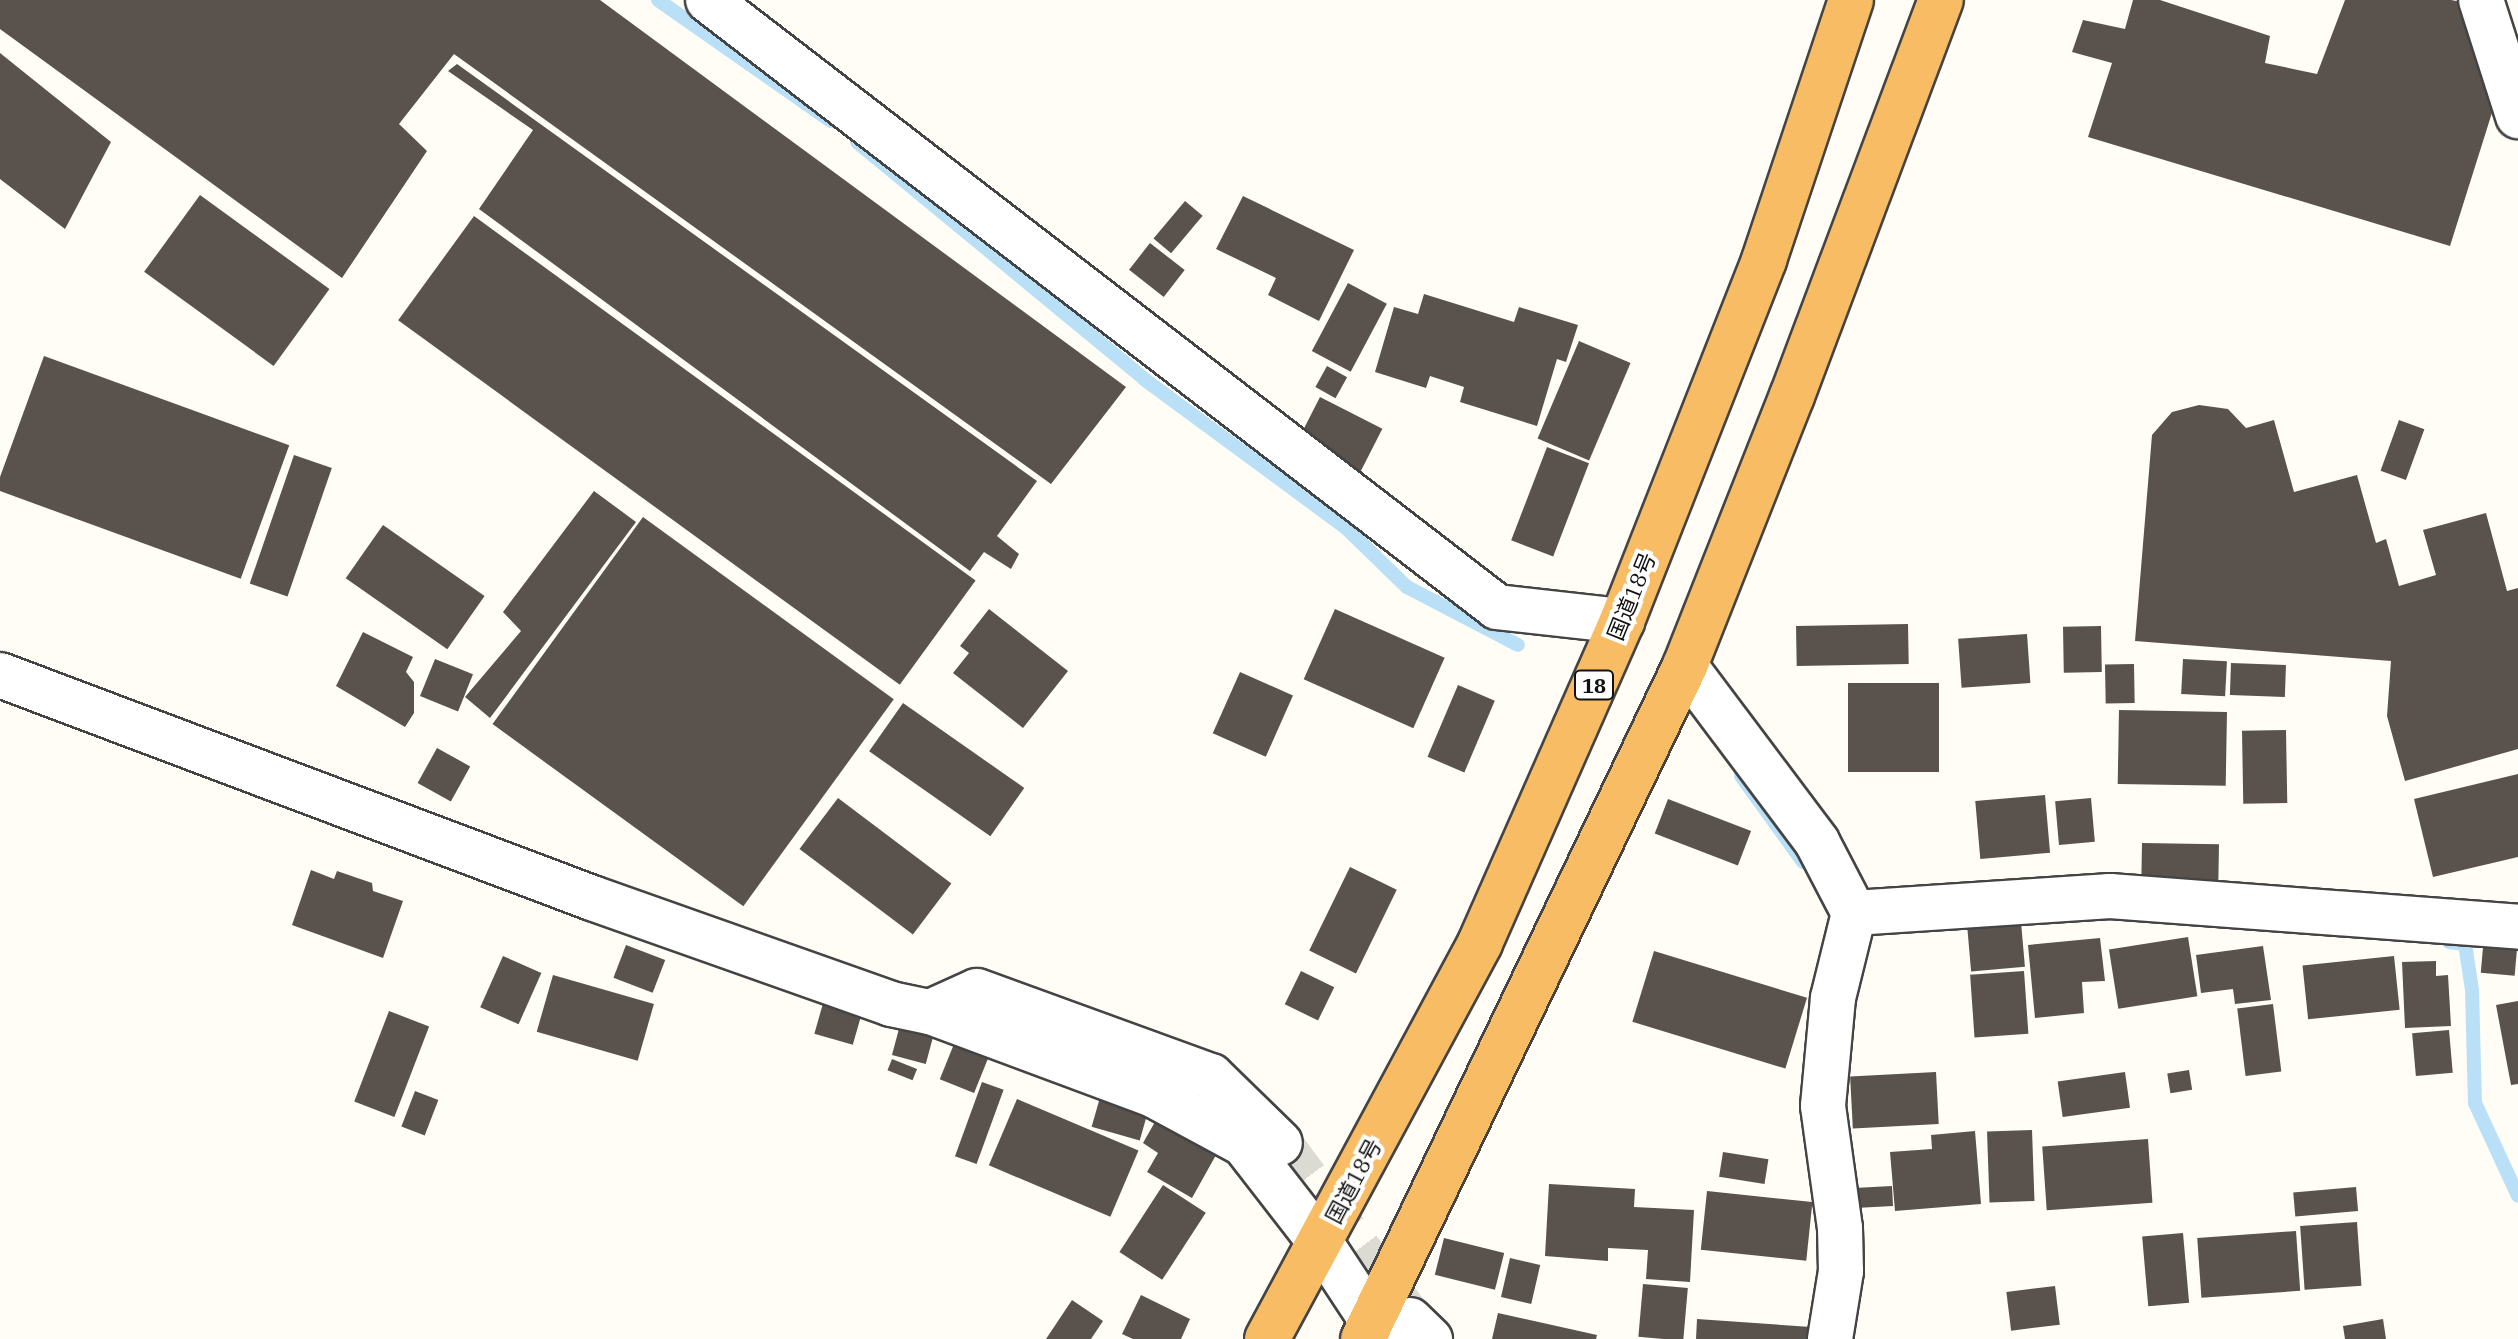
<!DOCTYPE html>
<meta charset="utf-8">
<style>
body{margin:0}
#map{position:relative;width:2518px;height:1339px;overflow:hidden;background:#fffdf5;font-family:"IBM Plex Serif","Noto Sans JP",serif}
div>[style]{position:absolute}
.stream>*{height:14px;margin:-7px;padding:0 7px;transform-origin:7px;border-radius:7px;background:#b9e0f7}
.building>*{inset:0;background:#5a524d;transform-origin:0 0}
.minor-tunnel>*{height:44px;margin-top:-22px;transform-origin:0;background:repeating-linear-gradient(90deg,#dbdad3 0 44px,transparent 0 66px)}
.roads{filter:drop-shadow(2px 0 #444) drop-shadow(-2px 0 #444) drop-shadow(0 2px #444) drop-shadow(0 -2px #444)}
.minor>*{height:44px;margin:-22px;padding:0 22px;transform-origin:22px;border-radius:22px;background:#fff}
.trunk>*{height:44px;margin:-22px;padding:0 22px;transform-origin:22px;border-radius:22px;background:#f7bc64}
span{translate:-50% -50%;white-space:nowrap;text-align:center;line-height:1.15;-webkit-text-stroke:8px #fff;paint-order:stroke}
.shield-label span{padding:2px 6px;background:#fff;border:2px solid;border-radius:6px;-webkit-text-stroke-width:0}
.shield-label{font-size:20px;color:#111;font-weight:700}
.street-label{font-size:22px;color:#111}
</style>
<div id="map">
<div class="stream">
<div style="left:658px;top:0;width:211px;rotate:35deg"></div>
<div style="left:857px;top:142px;width:372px;rotate:39.5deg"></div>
<div style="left:1144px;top:379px;width:250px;rotate:36.4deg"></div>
<div style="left:1345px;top:527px;width:86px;rotate:44.1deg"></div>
<div style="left:1407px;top:587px;width:125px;rotate:27.6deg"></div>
<div style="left:1741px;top:776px;width:106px;rotate:54.2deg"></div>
<div style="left:2449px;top:942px;width:16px;rotate:7deg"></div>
<div style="left:2465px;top:944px;width:47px;rotate:81.3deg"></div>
<div style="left:2472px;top:990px;width:113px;rotate:88.5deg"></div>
<div style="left:2475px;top:1103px;width:102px;rotate:65.2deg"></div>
</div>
<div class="building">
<div style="clip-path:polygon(0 0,600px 0,1126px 387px,1051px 484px,454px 54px,399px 124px,427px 151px,342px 278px,0 29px)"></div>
<div style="clip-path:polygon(2133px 0,2160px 0,2270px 36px,2265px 63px,2317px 74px,2345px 0,2451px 0,2467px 3px,2496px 100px,2450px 246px,2088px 137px,2112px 63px,2072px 52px,2083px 20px,2125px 29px)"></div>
<div style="clip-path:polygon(0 53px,111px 142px,65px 229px,0 179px)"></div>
<div style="clip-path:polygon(457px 64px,1037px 481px,997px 536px,1019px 554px,1011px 569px,984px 552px,970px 571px,479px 209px,533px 130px,448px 71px)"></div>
<div style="left:200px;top:195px;width:160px;height:95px;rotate:36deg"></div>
<div style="clip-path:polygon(1243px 196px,1354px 250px,1319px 321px,1268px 295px,1276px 278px,1216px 249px)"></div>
<div style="left:1185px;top:201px;width:23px;height:49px;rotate:40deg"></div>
<div style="left:474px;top:216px;width:620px;height:129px;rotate:36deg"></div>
<div style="left:1150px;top:243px;width:44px;height:34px;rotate:38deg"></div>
<div style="left:1348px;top:283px;width:44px;height:77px;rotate:28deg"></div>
<div style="clip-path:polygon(1424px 294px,1514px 322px,1519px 307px,1578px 325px,1566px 362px,1557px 359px,1537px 426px,1460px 402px,1464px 387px,1430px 376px,1426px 388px,1375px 372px,1394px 307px,1418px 314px)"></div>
<div style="left:1579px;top:341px;width:56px;height:106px;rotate:23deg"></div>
<div style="left:44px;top:356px;width:261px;height:142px;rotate:20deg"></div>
<div style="left:1327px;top:366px;width:23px;height:24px;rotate:29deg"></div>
<div style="left:1320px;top:397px;width:70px;height:48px;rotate:27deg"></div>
<div style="clip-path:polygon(2199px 405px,2228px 409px,2246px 428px,2274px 420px,2294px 492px,2357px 475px,2376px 543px,2386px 539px,2399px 586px,2436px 575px,2423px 530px,2486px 513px,2507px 591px,2518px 588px,2518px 749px,2405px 781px,2387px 716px,2391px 661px,2135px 641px,2152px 435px,2172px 412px)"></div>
<div style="left:2399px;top:420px;width:27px;height:54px;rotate:20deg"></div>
<div style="left:1547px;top:447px;width:45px;height:100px;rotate:21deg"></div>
<div style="left:294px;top:455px;width:40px;height:136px;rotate:19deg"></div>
<div style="clip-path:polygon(594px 491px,636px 522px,490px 718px,465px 697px,521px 631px,503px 612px)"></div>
<div style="left:643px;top:517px;width:310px;height:256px;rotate:36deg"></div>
<div style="left:383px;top:525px;width:124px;height:65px;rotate:35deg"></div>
<div style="clip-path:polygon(989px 609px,1068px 671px,1023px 728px,953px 673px,969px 653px,960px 646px)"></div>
<div style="left:1335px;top:609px;width:120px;height:77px;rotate:24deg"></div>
<div style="left:1908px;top:624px;width:40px;height:112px;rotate:89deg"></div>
<div style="left:2101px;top:626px;width:46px;height:38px;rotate:89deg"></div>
<div style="clip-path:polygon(363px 632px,413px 657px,406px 672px,414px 682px,414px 713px,405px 727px,336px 686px)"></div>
<div style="left:2027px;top:634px;width:49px;height:69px;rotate:86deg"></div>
<div style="left:435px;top:659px;width:41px;height:40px;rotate:22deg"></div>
<div style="left:2183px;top:659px;width:44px;height:35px;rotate:3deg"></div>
<div style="left:2231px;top:663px;width:55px;height:32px;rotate:2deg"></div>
<div style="left:2134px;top:664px;width:39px;height:29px;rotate:89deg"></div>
<div style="left:1240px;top:672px;width:58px;height:67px;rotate:24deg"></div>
<div style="left:1848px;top:683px;width:91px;height:89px"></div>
<div style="left:1458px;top:685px;width:40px;height:78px;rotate:23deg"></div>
<div style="left:903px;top:703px;width:148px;height:59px;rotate:35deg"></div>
<div style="left:2119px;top:710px;width:108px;height:74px;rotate:1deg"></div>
<div style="left:2286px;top:730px;width:73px;height:44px;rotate:89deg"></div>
<div style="left:437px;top:748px;width:38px;height:40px;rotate:29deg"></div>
<div style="clip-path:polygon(2518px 774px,2518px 857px,2433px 877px,2414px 799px)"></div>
<div style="left:2045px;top:795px;width:58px;height:70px;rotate:85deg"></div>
<div style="left:838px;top:798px;width:142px;height:64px;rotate:37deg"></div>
<div style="left:2091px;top:798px;width:44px;height:36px;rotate:85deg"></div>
<div style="left:1668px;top:799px;width:89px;height:37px;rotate:21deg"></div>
<div style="left:2142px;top:843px;width:77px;height:47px;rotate:1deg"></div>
<div style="left:1350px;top:867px;width:52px;height:93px;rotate:26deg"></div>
<div style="clip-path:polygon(311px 870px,334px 879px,337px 871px,372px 883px,373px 891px,403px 901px,383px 958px,292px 925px)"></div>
<div style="left:2021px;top:922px;width:45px;height:54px;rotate:85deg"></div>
<div style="left:2484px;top:936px;width:34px;height:37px;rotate:5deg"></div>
<div style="left:2188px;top:937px;width:60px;height:80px;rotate:81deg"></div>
<div style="clip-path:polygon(2100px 938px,2105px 981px,2082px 982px,2084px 1013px,2035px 1018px,2028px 945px)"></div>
<div style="left:626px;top:945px;width:42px;height:35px;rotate:21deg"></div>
<div style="clip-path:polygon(2263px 946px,2271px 1000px,2235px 1004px,2233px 989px,2201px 993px,2196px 955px)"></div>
<div style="left:1654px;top:951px;width:160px;height:74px;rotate:17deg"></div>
<div style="left:503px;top:956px;width:42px;height:56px;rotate:24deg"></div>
<div style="left:2394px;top:956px;width:54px;height:92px;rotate:84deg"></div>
<div style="clip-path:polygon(2436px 961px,2436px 976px,2448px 975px,2451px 1026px,2405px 1028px,2402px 962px)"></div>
<div style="left:1301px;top:971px;width:37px;height:37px;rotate:26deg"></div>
<div style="left:2024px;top:971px;width:63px;height:54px;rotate:86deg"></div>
<div style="left:553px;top:975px;width:105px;height:59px;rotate:16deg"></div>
<div style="left:824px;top:1000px;width:40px;height:35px;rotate:16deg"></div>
<div style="clip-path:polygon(2518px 1001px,2518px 1084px,2511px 1085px,2496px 1005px)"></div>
<div style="left:2273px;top:1004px;width:68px;height:36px;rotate:83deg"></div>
<div style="left:389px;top:1011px;width:43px;height:97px;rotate:21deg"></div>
<div style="left:900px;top:1025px;width:35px;height:31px;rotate:15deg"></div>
<div style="left:2449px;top:1030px;width:43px;height:37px;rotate:85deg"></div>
<div style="left:954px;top:1044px;width:37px;height:38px;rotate:22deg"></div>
<div style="left:892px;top:1059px;width:27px;height:12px;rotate:22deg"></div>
<div style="left:2189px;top:1070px;width:20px;height:22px;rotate:81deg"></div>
<div style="left:1936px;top:1072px;width:52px;height:86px;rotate:87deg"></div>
<div style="left:2125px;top:1072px;width:36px;height:68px;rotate:82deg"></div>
<div style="left:982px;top:1082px;width:23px;height:79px;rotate:20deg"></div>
<div style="left:415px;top:1091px;width:25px;height:38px;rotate:21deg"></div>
<div style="left:1101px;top:1094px;width:50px;height:34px;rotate:16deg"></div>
<div style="left:1017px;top:1099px;width:132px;height:72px;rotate:23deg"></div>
<div style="clip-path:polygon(1160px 1113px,1189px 1130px,1185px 1137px,1216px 1155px,1192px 1198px,1147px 1172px,1158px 1153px,1143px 1143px)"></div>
<div style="left:2032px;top:1130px;width:71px;height:45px;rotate:88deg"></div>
<div style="clip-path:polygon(1975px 1131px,1981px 1204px,1895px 1211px,1890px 1152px,1932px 1149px,1931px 1135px)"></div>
<div style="left:2148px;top:1139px;width:64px;height:106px;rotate:86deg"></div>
<div style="left:1723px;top:1152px;width:46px;height:25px;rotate:9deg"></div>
<div style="clip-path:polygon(1549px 1184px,1635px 1189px,1634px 1207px,1694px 1210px,1690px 1282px,1646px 1279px,1648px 1250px,1608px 1248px,1608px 1261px,1545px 1256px)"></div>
<div style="left:1163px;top:1185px;width:51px;height:80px;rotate:33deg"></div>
<div style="left:1892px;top:1186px;width:20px;height:38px;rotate:87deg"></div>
<div style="left:2356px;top:1187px;width:24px;height:63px;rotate:85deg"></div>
<div style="left:1707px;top:1191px;width:106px;height:59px;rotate:6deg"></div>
<div style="left:2357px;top:1222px;width:64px;height:57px;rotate:86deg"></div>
<div style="left:2296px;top:1231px;width:60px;height:99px;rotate:86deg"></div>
<div style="left:2183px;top:1233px;width:70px;height:41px;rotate:85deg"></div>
<div style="left:1444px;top:1238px;width:62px;height:38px;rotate:14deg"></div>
<div style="left:1510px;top:1258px;width:31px;height:40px;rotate:13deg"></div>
<div style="left:1643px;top:1284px;width:45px;height:53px;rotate:5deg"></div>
<div style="left:2055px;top:1286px;width:39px;height:49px;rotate:83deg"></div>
<div style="clip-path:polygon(1141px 1295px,1190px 1319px,1181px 1339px,1133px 1339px,1122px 1334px)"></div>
<div style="clip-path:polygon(1072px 1300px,1103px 1321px,1091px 1339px,1046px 1339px)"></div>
<div style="clip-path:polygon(1498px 1313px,1597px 1335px,1596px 1339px,1492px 1339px)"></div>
<div style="clip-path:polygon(1697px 1319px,1811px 1327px,1810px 1339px,1696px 1339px)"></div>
<div style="clip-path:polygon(2383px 1319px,2386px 1339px,2345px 1339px,2343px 1326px)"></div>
</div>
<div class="minor-tunnel">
<div style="left:1280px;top:1143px;width:213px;rotate:53.4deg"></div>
</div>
<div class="roads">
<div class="minor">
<div style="left:708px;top:0;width:995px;rotate:37.57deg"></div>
<div style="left:1497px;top:607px;width:126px;rotate:6.4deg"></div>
<div style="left:2481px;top:0;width:122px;rotate:72.3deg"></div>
<div style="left:1685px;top:666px;width:220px;rotate:53.1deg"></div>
<div style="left:1817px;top:842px;width:80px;rotate:62.5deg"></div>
<div style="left:1854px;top:913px;width:88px;rotate:103.9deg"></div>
<div style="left:1833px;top:998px;width:108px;rotate:95.3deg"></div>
<div style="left:1823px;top:1106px;width:123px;rotate:82.1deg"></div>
<div style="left:1840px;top:1228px;width:43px;rotate:88.7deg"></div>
<div style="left:1841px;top:1271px;width:69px;rotate:99.2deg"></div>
<div style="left:0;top:675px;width:633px;rotate:20.64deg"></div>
<div style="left:592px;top:898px;width:317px;rotate:19.5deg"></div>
<div style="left:891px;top:1004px;width:40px;rotate:12deg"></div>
<div style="left:930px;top:1012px;width:238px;rotate:20.4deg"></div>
<div style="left:1153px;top:1095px;width:103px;rotate:28.3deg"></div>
<div style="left:1244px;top:1144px;width:124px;rotate:52.2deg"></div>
<div style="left:1320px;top:1242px;width:116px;rotate:56.6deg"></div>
<div style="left:1854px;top:913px;width:257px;rotate:-3.8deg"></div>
<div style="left:2110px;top:896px;width:409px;rotate:4.3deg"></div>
<div style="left:930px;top:1012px;width:51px;rotate:-24.1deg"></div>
<div style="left:977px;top:991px;width:249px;rotate:20deg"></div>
<div style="left:1211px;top:1076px;width:96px;rotate:44.2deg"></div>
<div style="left:1410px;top:1320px;width:28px;rotate:44deg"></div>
</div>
<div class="trunk">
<div style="left:1267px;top:1339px;width:450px;rotate:-61.7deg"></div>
<div style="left:1480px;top:943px;width:352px;rotate:-66.2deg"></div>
<div style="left:1622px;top:621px;width:388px;rotate:-68.5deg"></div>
<div style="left:1764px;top:260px;width:274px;rotate:-71.5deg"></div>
<div style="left:1363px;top:1339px;width:746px;rotate:-64.43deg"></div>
<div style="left:1685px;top:666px;width:290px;rotate:-68.4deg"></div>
<div style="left:1792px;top:396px;width:423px;rotate:-69.4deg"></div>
</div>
</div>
<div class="shield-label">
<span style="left:1594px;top:685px">18</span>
</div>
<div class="street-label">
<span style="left:1631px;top:596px;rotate:-68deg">国道18号</span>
<span style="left:1353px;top:1181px;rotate:-62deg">国道18号</span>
</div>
</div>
